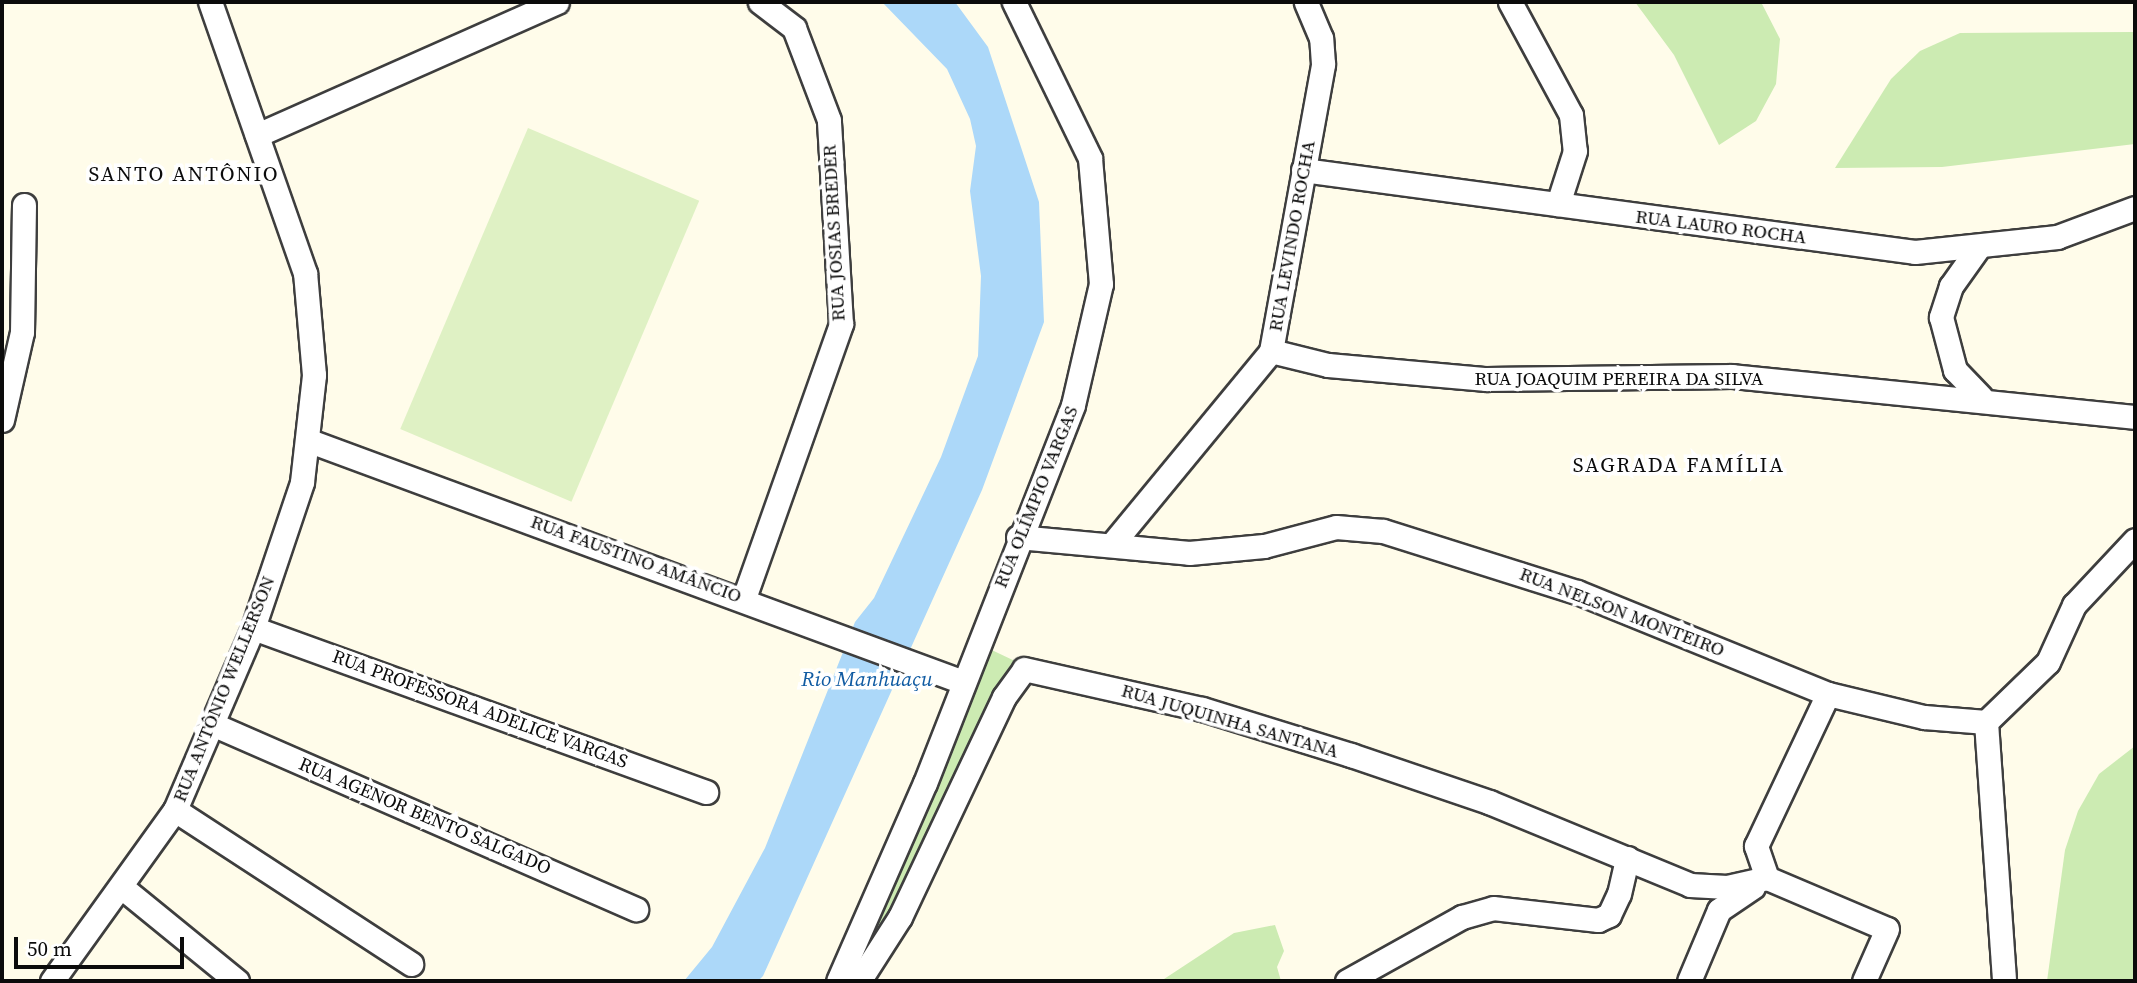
<!DOCTYPE html>
<meta charset="utf-8">
<style>
body{margin:0}
#map{position:relative;width:2137px;height:983px;overflow:hidden;background:#fffcea;font-family:"Source Serif 4",serif}
div>[style]{position:absolute}
.green>*{inset:0;background:#ccebb2}
.pitch>*{inset:0;background:#dff1c4;transform-origin:0 0}
.water>*{inset:0;background:#acd8f9}
.roads{filter:drop-shadow(2px 0 #3e3e3e) drop-shadow(-2px 0 #3e3e3e) drop-shadow(0 2px #3e3e3e) drop-shadow(0 -2px #3e3e3e)}
.minor>*{height:23px;margin:-11.5px;padding:0 11.5px;transform-origin:11.5px;border-radius:11.5px;background:#fff}
span{translate:-50% -50%;white-space:nowrap;text-align:center;line-height:1.15;-webkit-text-stroke:7px #fff;paint-order:stroke}
.street-label{font-size:19px;color:#0b0b0b}
.neighbourhood-label{font-size:21px;color:#0b0b0b;letter-spacing:2px}
.water-label{font-size:21px;color:#105ba2;font-style:italic}
.frame{position:absolute;inset:0;border:4px solid #0b0b0b;pointer-events:none}
.scale{position:absolute;left:14px;top:937px;width:170px;height:32px;box-sizing:border-box;border:4px solid #0b0b0b;border-top:0;padding-left:9px;font-size:21px;line-height:24px;white-space:nowrap;color:#0b0b0b;-webkit-text-stroke:5px #fff;paint-order:stroke}
</style>
<div id="map">
<div class="green">
<div style="clip-path:polygon(1635px 2px,1761px 2px,1780px 39px,1776px 84px,1756px 121px,1719px 145px,1674px 55px)"></div>
<div style="clip-path:polygon(2135px 32px,2135px 144px,1942px 167px,1835px 168px,1891px 79px,1920px 51px,1960px 33px)"></div>
<div style="clip-path:polygon(977px 643px,1032px 669px,1024px 670px,877px 958px,842px 968px)"></div>
<div style="clip-path:polygon(2135px 746px,2135px 981px,2047px 981px,2065px 850px,2078px 811px,2099px 774px)"></div>
<div style="clip-path:polygon(1275px 925px,1284px 951px,1277px 967px,1281px 981px,1161px 981px,1234px 933px)"></div>
</div>
<div class="pitch">
<div style="left:528px;top:128px;width:186px;height:327px;rotate:23deg"></div>
</div>
<div class="water">
<div style="clip-path:polygon(882px 2px,955px 2px,988px 47px,1039px 202px,1044px 322px,982px 490px,763px 976px,758px 981px,684px 981px,712px 947px,765px 848px,855px 622px,874px 598px,941px 457px,978px 356px,981px 276px,970px 191px,976px 146px,970px 119px,947px 69px)"></div>
</div>
<div class="roads">
<div class="minor">
<div style="left:1510px;top:2px;width:128px;rotate:61.6deg"></div>
<div style="left:1571px;top:115px;width:36px;rotate:84deg"></div>
<div style="left:1575px;top:151px;width:56px;rotate:107.8deg"></div>
<div style="left:257px;top:135px;width:328px;rotate:-23.9deg"></div>
<div style="left:1303px;top:170px;width:617px;rotate:7.63deg"></div>
<div style="left:1915px;top:252px;width:143px;rotate:-6deg"></div>
<div style="left:2057px;top:237px;width:83px;rotate:-20.4deg"></div>
<div style="left:1978px;top:248px;width:47px;rotate:125.4deg"></div>
<div style="left:1951px;top:286px;width:33px;rotate:108deg"></div>
<div style="left:1941px;top:317px;width:55px;rotate:75.2deg"></div>
<div style="left:1955px;top:370px;width:37px;rotate:46deg"></div>
<div style="left:1271px;top:351px;width:59px;rotate:13.8deg"></div>
<div style="left:1328px;top:365px;width:159px;rotate:5.1deg"></div>
<div style="left:1486px;top:379px;width:246px;rotate:-0.7deg"></div>
<div style="left:1732px;top:376px;width:405px;rotate:5.8deg"></div>
<div style="left:2px;top:420px;width:90px;rotate:-77.2deg"></div>
<div style="left:22px;top:332px;width:127px;rotate:-89.1deg"></div>
<div style="left:307px;top:440px;width:699px;rotate:20.25deg"></div>
<div style="left:1018px;top:537px;width:172px;rotate:5.3deg"></div>
<div style="left:1189px;top:553px;width:75px;rotate:-5.3deg"></div>
<div style="left:1264px;top:546px;width:74px;rotate:-14.8deg"></div>
<div style="left:1336px;top:527px;width:47px;rotate:4.9deg"></div>
<div style="left:1383px;top:531px;width:203px;rotate:17.5deg"></div>
<div style="left:1577px;top:592px;width:271px;rotate:22.1deg"></div>
<div style="left:1828px;top:694px;width:99px;rotate:13.5deg"></div>
<div style="left:1924px;top:717px;width:62px;rotate:4.6deg"></div>
<div style="left:1986px;top:722px;width:86px;rotate:-44.1deg"></div>
<div style="left:2048px;top:662px;width:63px;rotate:-65.5deg"></div>
<div style="left:2074px;top:605px;width:89px;rotate:-46.8deg"></div>
<div style="left:1113px;top:543px;width:249px;rotate:-50.5deg"></div>
<div style="left:1271px;top:351px;width:292px;rotate:-79.7deg"></div>
<div style="left:1323px;top:64px;width:26px;rotate:-94deg"></div>
<div style="left:1321px;top:38px;width:39px;rotate:-113deg"></div>
<div style="left:744px;top:598px;width:291px;rotate:-70.5deg"></div>
<div style="left:841px;top:324px;width:204px;rotate:-93.4deg"></div>
<div style="left:829px;top:120px;width:98px;rotate:-110.8deg"></div>
<div style="left:794px;top:28px;width:43px;rotate:-142.6deg"></div>
<div style="left:253px;top:628px;width:482px;rotate:19.9deg"></div>
<div style="left:1986px;top:722px;width:260px;rotate:86deg"></div>
<div style="left:212px;top:724px;width:463px;rotate:23.6deg"></div>
<div style="left:175px;top:810px;width:282px;rotate:33.1deg"></div>
<div style="left:1767px;top:878px;width:34px;rotate:-109deg"></div>
<div style="left:1756px;top:846px;width:168px;rotate:-64.7deg"></div>
<div style="left:1767px;top:878px;width:130px;rotate:23deg"></div>
<div style="left:1887px;top:929px;width:57px;rotate:113.9deg"></div>
<div style="left:124px;top:889px;width:146px;rotate:39.2deg"></div>
<div style="left:52px;top:981px;width:211px;rotate:-54.3deg"></div>
<div style="left:175px;top:810px;width:198px;rotate:-66.8deg"></div>
<div style="left:253px;top:628px;width:154px;rotate:-71.4deg"></div>
<div style="left:302px;top:482px;width:108px;rotate:-83.6deg"></div>
<div style="left:314px;top:375px;width:102px;rotate:-95deg"></div>
<div style="left:305px;top:273px;width:287px;rotate:-109.3deg"></div>
<div style="left:838px;top:981px;width:216px;rotate:-66.3deg"></div>
<div style="left:925px;top:783px;width:406px;rotate:-68.6deg"></div>
<div style="left:1073px;top:405px;width:124px;rotate:-77deg"></div>
<div style="left:1101px;top:284px;width:126px;rotate:-95deg"></div>
<div style="left:1090px;top:158px;width:174px;rotate:-116deg"></div>
<div style="left:859px;top:981px;width:76px;rotate:-57.4deg"></div>
<div style="left:900px;top:917px;width:243px;rotate:-64.7deg"></div>
<div style="left:1004px;top:697px;width:34px;rotate:-54deg"></div>
<div style="left:1024px;top:669px;width:182px;rotate:12.7deg"></div>
<div style="left:1202px;top:709px;width:156px;rotate:17.2deg"></div>
<div style="left:1351px;top:755px;width:146px;rotate:18.8deg"></div>
<div style="left:1489px;top:802px;width:217px;rotate:22.4deg"></div>
<div style="left:1690px;top:885px;width:37px;rotate:3deg"></div>
<div style="left:1727px;top:887px;width:41px;rotate:-12.7deg"></div>
<div style="left:1347px;top:981px;width:132px;rotate:-29.1deg"></div>
<div style="left:1462px;top:917px;width:32px;rotate:-16deg"></div>
<div style="left:1493px;top:908px;width:106px;rotate:6.5deg"></div>
<div style="left:1598px;top:920px;width:12px;rotate:-24deg"></div>
<div style="left:1609px;top:915px;width:23px;rotate:-65deg"></div>
<div style="left:1619px;top:894px;width:37px;rotate:-77deg"></div>
<div style="left:1689px;top:981px;width:77px;rotate:-67.1deg"></div>
<div style="left:1719px;top:910px;width:41px;rotate:-34.1deg"></div>
</div>
</div>
<div class="street-label">
<span style="left:1721px;top:227px;rotate:7deg">RUA LAURO ROCHA</span>
<span style="left:834px;top:233px;rotate:-93deg">RUA JOSIAS BREDER</span>
<span style="left:1292px;top:236px;rotate:-80deg">RUA LEVINDO ROCHA</span>
<span style="left:1619px;top:379px">RUA JOAQUIM PEREIRA DA SILVA</span>
<span style="left:1036px;top:497px;rotate:-68deg">RUA OLÍMPIO VARGAS</span>
<span style="left:636px;top:559px;rotate:20deg">RUA FAUSTINO AMÂNCIO</span>
<span style="left:1622px;top:612px;rotate:21deg">RUA NELSON MONTEIRO</span>
<span style="left:224px;top:689px;rotate:-68deg">RUA ANTÔNIO WELLERSON</span>
<span style="left:480px;top:709px;rotate:20deg">RUA PROFESSORA ADELICE VARGAS</span>
<span style="left:1230px;top:721px;rotate:16deg">RUA JUQUINHA SANTANA</span>
<span style="left:425px;top:816px;rotate:23deg">RUA AGENOR BENTO SALGADO</span>
</div>
<div class="neighbourhood-label">
<span style="left:184px;top:174px">SANTO ANTÔNIO</span>
<span style="left:1679px;top:465px">SAGRADA FAMÍLIA</span>
</div>
<div class="water-label">
<span style="left:867px;top:679px">Rio Manhuaçu</span>
</div>
<div class="frame"></div>
<div class="scale">50 m</div>
</div>
